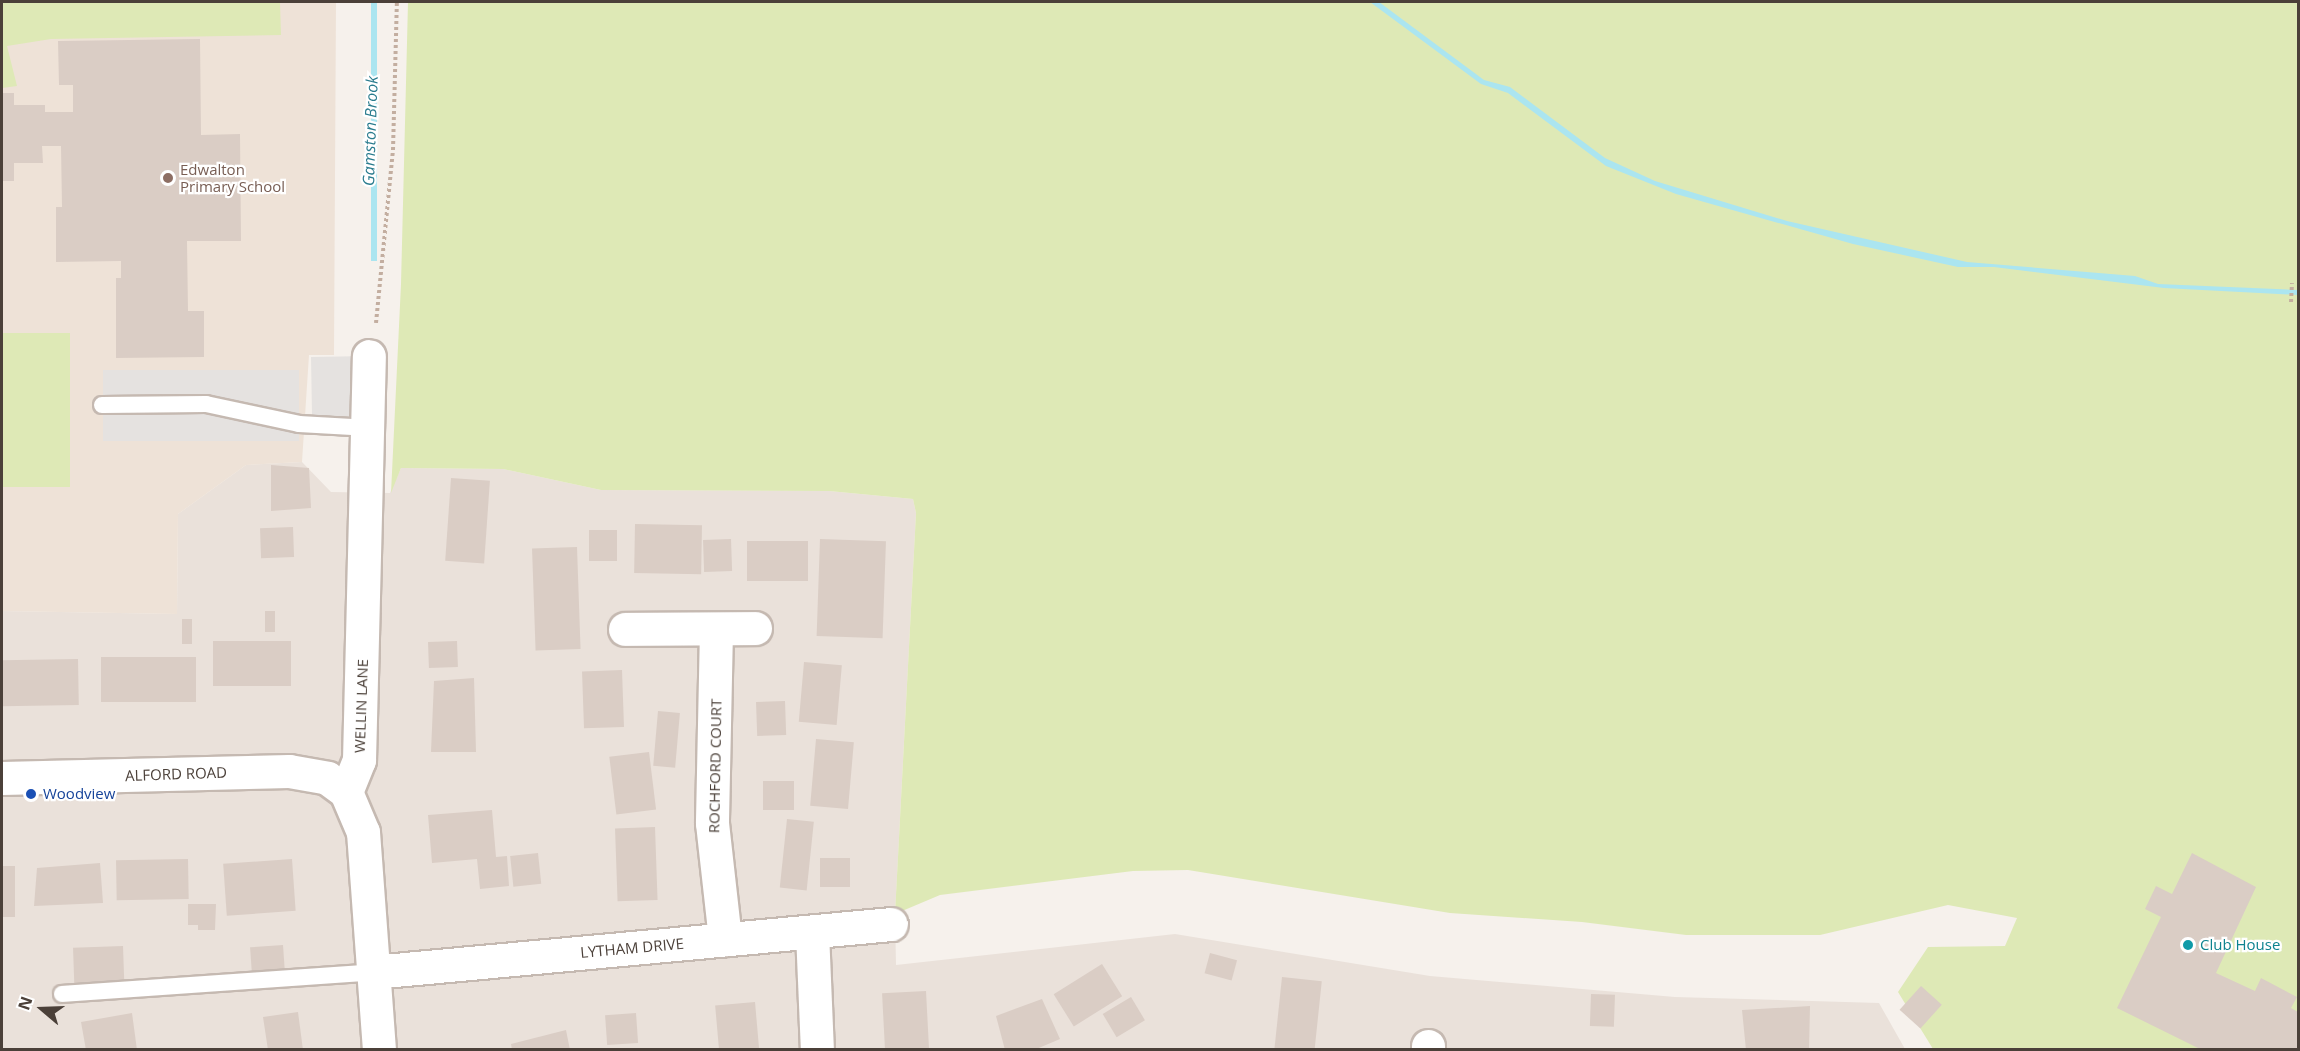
<!DOCTYPE html>
<style>
body{margin:0}
#map{position:relative;width:2300px;height:1051px;overflow:hidden;background:#f6f1ec;font-family:"Open Sans",sans-serif}
div>[style]{position:absolute}
.residential>*{inset:0;background:#eae1da}
.education>*{inset:0;background:#eee2d7}
.green>*{inset:0;background:#dee9b6;transform-origin:0 0}
.parking>*{inset:0;background:#e5e2e0;transform-origin:0 0}
.water>*{inset:0;background:#abe5f0;transform-origin:0 0}
.building>*{inset:0;background:#dacdc5;transform-origin:0 0}
.path>*{height:4px;margin-top:-2px;transform-origin:0;background:repeating-linear-gradient(90deg,#c3aea0 0 3px,transparent 0 6px)}
.roads{filter:drop-shadow(2px 0 #c5b9b1) drop-shadow(-2px 0 #c5b9b1) drop-shadow(0 2px #c5b9b1) drop-shadow(0 -2px #c5b9b1)}
.service>*{height:16px;margin:-8px;padding:0 8px;transform-origin:8px;border-radius:8px;background:#fff}
.minor>*{height:33px;margin:-16.5px;padding:0 16.5px;transform-origin:16.5px;border-radius:16.5px;background:#fff}
.dots>*{width:16px;height:16px;translate:-50% -50%;box-sizing:border-box;border:3px solid #fff;border-radius:50%}
span{translate:-50% -50%;white-space:nowrap;text-align:center;line-height:1.15;-webkit-text-stroke:4.5px #fff;paint-order:stroke}
.education-label{font-size:15px;color:#785e54}
.left{translate:0 -50%;text-align:left}
.street-label{font-size:15px;color:#4b4039}
.transit-label{font-size:15px;color:#164399}
.culture-label{font-size:15px;color:#0d838f}
.water-label{font-size:16px;color:#2a7c8e;font-style:italic}
.frame{position:absolute;inset:0;border:3px solid #4b4039;pointer-events:none}
.north{position:absolute;left:12px;top:979px;width:60px;height:60px;-webkit-text-stroke:4px #fff;paint-order:stroke;rotate:289deg;font-size:16px;font-weight:700;line-height:24px;text-align:center;color:#4b4039}
.north::after{content:'';display:block;margin:auto;width:21px;height:27px;background:#4b4039;clip-path:polygon(50% 0,100% 100%,50% 72%,0 100%)}
</style>
<div id="map">
<div class="residential">
<div style="clip-path:polygon(302px 462px,331px 492px,390px 493px,401px 468px,503px 469px,601px 490px,829px 491px,913px 499px,916px 513px,895px 914px,896px 965px,1175px 934px,1430px 976px,1675px 997px,1879px 1003px,1905px 1049px,2px 1050px,2px 611px,177px 614px,178px 514px,246px 465px)"></div>
</div>
<div class="education">
<div style="clip-path:polygon(2px 2px,336px 2px,334px 355px,309px 355px,302px 462px,246px 465px,178px 514px,177px 614px,2px 611px)"></div>
</div>
<div class="green">
<div style="clip-path:polygon(2px 2px,280px 2px,281px 35px,51px 39px,7px 46px,17px 86px,2px 88px)"></div>
<div style="clip-path:polygon(408px 2px,2298px 2px,2298px 1049px,1933px 1049px,1898px 992px,1928px 947px,2005px 946px,2017px 918px,1948px 905px,1820px 935px,1686px 935px,1582px 922px,1450px 913px,1188px 870px,1133px 871px,940px 895px,895px 914px,916px 513px,913px 499px,829px 491px,601px 490px,503px 469px,401px 468px,391px 493px,401px 284px)"></div>
<div style="left:2px;top:333px;width:68px;height:154px"></div>
</div>
<div class="parking">
<div style="left:369px;top:356px;width:64px;height:58px;rotate:89deg"></div>
<div style="left:103px;top:370px;width:196px;height:71px"></div>
</div>
<div class="water">
<div style="left:371px;top:2px;width:6px;height:259px"></div>
<div style="clip-path:polygon(1370px 2px,1379px 2px,1484px 80px,1510px 87px,1605px 158px,1655px 181px,1787px 221px,1967px 262px,2135px 276px,2158px 284px,2298px 290px,2298px 295px,2164px 288px,1994px 267px,1958px 267px,1853px 244px,1676px 194px,1606px 166px,1508px 93px,1481px 84px)"></div>
</div>
<div class="building">
<div style="clip-path:polygon(200px 39px,201px 135px,240px 134px,241px 241px,187px 241px,188px 311px,204px 311px,204px 357px,116px 358px,116px 278px,121px 278px,121px 261px,56px 262px,56px 207px,62px 207px,61px 146px,42px 146px,43px 163px,14px 163px,14px 181px,2px 181px,2px 93px,14px 93px,14px 105px,45px 105px,45px 112px,73px 112px,73px 85px,59px 85px,58px 41px)"></div>
<div style="clip-path:polygon(271px 465px,309px 468px,311px 508px,271px 511px)"></div>
<div style="left:451px;top:478px;width:39px;height:83px;rotate:4deg"></div>
<div style="left:635px;top:524px;width:67px;height:49px;rotate:1deg"></div>
<div style="left:293px;top:527px;width:30px;height:33px;rotate:88deg"></div>
<div style="left:589px;top:530px;width:28px;height:31px"></div>
<div style="left:731px;top:539px;width:32px;height:28px;rotate:88deg"></div>
<div style="left:820px;top:539px;width:66px;height:97px;rotate:2deg"></div>
<div style="left:747px;top:541px;width:61px;height:40px"></div>
<div style="left:577px;top:547px;width:102px;height:45px;rotate:88deg"></div>
<div style="left:265px;top:611px;width:10px;height:21px"></div>
<div style="left:182px;top:619px;width:10px;height:25px"></div>
<div style="left:213px;top:641px;width:78px;height:45px"></div>
<div style="left:457px;top:641px;width:26px;height:29px;rotate:88deg"></div>
<div style="left:101px;top:657px;width:95px;height:45px"></div>
<div style="left:78px;top:659px;width:46px;height:76px;rotate:89deg"></div>
<div style="left:804px;top:662px;width:38px;height:60px;rotate:5deg"></div>
<div style="left:622px;top:670px;width:57px;height:40px;rotate:88deg"></div>
<div style="clip-path:polygon(474px 678px,476px 752px,431px 752px,434px 681px)"></div>
<div style="left:785px;top:701px;width:34px;height:29px;rotate:88deg"></div>
<div style="left:658px;top:711px;width:22px;height:55px;rotate:5deg"></div>
<div style="left:816px;top:739px;width:38px;height:67px;rotate:5deg"></div>
<div style="left:649px;top:752px;width:58px;height:40px;rotate:83deg"></div>
<div style="left:763px;top:781px;width:31px;height:29px"></div>
<div style="clip-path:polygon(492px 810px,496px 857px,507px 856px,509px 886px,480px 889px,477px 859px,432px 863px,428px 815px)"></div>
<div style="left:787px;top:819px;width:27px;height:69px;rotate:6deg"></div>
<div style="left:655px;top:827px;width:73px;height:40px;rotate:88deg"></div>
<div style="left:538px;top:853px;width:31px;height:28px;rotate:84deg"></div>
<div style="clip-path:polygon(2192px 853px,2256px 887px,2216px 973px,2255px 991px,2261px 978px,2297px 997px,2291px 1008px,2298px 1012px,2298px 1050px,2202px 1050px,2117px 1008px,2161px 917px,2145px 909px,2156px 886px,2172px 894px)"></div>
<div style="left:850px;top:858px;width:29px;height:30px;rotate:90deg"></div>
<div style="left:188px;top:859px;width:40px;height:72px;rotate:89deg"></div>
<div style="left:292px;top:859px;width:52px;height:69px;rotate:86deg"></div>
<div style="clip-path:polygon(100px 863px,103px 903px,34px 906px,37px 868px)"></div>
<div style="left:2px;top:866px;width:13px;height:51px"></div>
<div style="clip-path:polygon(188px 904px,216px 904px,215px 930px,198px 930px,198px 925px,188px 925px)"></div>
<div style="left:283px;top:945px;width:26px;height:33px;rotate:86deg"></div>
<div style="left:123px;top:946px;width:36px;height:50px;rotate:88deg"></div>
<div style="left:1210px;top:953px;width:28px;height:21px;rotate:15deg"></div>
<div style="left:1102px;top:964px;width:38px;height:57px;rotate:58deg"></div>
<div style="left:1282px;top:977px;width:40px;height:73px;rotate:6deg"></div>
<div style="left:1921px;top:986px;width:28px;height:32px;rotate:42deg"></div>
<div style="left:926px;top:991px;width:57px;height:44px;rotate:87deg"></div>
<div style="left:1591px;top:994px;width:24px;height:32px;rotate:2deg"></div>
<div style="left:1131px;top:997px;width:27px;height:33px;rotate:59deg"></div>
<div style="clip-path:polygon(1042px 999px,1060px 1039px,1034px 1050px,1005px 1050px,996px 1016px)"></div>
<div style="left:755px;top:1002px;width:48px;height:40px;rotate:85deg"></div>
<div style="clip-path:polygon(1810px 1006px,1809px 1050px,1746px 1050px,1742px 1010px)"></div>
<div style="clip-path:polygon(298px 1012px,303px 1050px,268px 1050px,263px 1017px)"></div>
<div style="clip-path:polygon(132px 1013px,137px 1050px,86px 1050px,81px 1022px)"></div>
<div style="left:636px;top:1013px;width:30px;height:31px;rotate:86deg"></div>
<div style="clip-path:polygon(566px 1030px,570px 1050px,512px 1050px,511px 1044px)"></div>
</div>
<div class="path">
<div style="left:2291px;top:302px;width:19px;rotate:-87deg"></div>
<div style="left:376px;top:323px;width:174px;rotate:-84.4deg"></div>
<div style="left:393px;top:150px;width:148px;rotate:-88.5deg"></div>
</div>
<div class="roads">
<div class="service">
<div style="left:102px;top:405px;width:104px;rotate:-0.6deg"></div>
<div style="left:206px;top:404px;width:95px;rotate:12.1deg"></div>
<div style="left:299px;top:424px;width:71px;rotate:3.2deg"></div>
<div style="left:62px;top:994px;width:312px;rotate:-4deg"></div>
</div>
<div class="minor">
<div style="left:625px;top:629px;width:130px;rotate:-0.4deg"></div>
<div style="left:716px;top:629px;width:194px;rotate:91.2deg"></div>
<div style="left:712px;top:823px;width:117px;rotate:83.6deg"></div>
<div style="left:2px;top:778px;width:287px;rotate:-1.4deg"></div>
<div style="left:289px;top:771px;width:39px;rotate:10deg"></div>
<div style="left:327px;top:778px;width:24px;rotate:36deg"></div>
<div style="left:346px;top:792px;width:43px;rotate:67deg"></div>
<div style="left:363px;top:832px;width:219px;rotate:85.8deg"></div>
<div style="left:346px;top:792px;width:35px;rotate:-68deg"></div>
<div style="left:359px;top:760px;width:404px;rotate:-88.6deg"></div>
<div style="left:812px;top:932px;width:118px;rotate:87.6deg"></div>
<div style="left:373px;top:972px;width:520px;rotate:-5.29deg"></div>
<div style="left:1428px;top:1050px;width:4px;rotate:-90deg"></div>
</div>
</div>
<div class="dots">
<div style="left:168px;top:178px;background:#8d6e63"></div>
<div style="left:31px;top:794px;background:#1a4fb4"></div>
<div style="left:2188px;top:945px;background:#0f9aa8"></div>
</div>
<div class="education-label">
<span class="left" style="left:180px;top:178px">Edwalton<br>Primary School</span>
</div>
<div class="street-label">
<span style="left:361px;top:706px;rotate:-88deg">WELLIN LANE</span>
<span style="left:715px;top:766px;rotate:-89deg">ROCHFORD COURT</span>
<span style="left:176px;top:774px;rotate:-2deg">ALFORD ROAD</span>
<span style="left:632px;top:948px;rotate:-5deg">LYTHAM DRIVE</span>
</div>
<div class="transit-label">
<span class="left" style="left:43px;top:794px">Woodview</span>
</div>
<div class="culture-label">
<span class="left" style="left:2200px;top:945px">Club House</span>
</div>
<div class="water-label">
<span style="left:370px;top:131px;rotate:-88deg">Gamston Brook</span>
</div>
<div class="frame"></div>
<div class="north">N</div>
</div>
